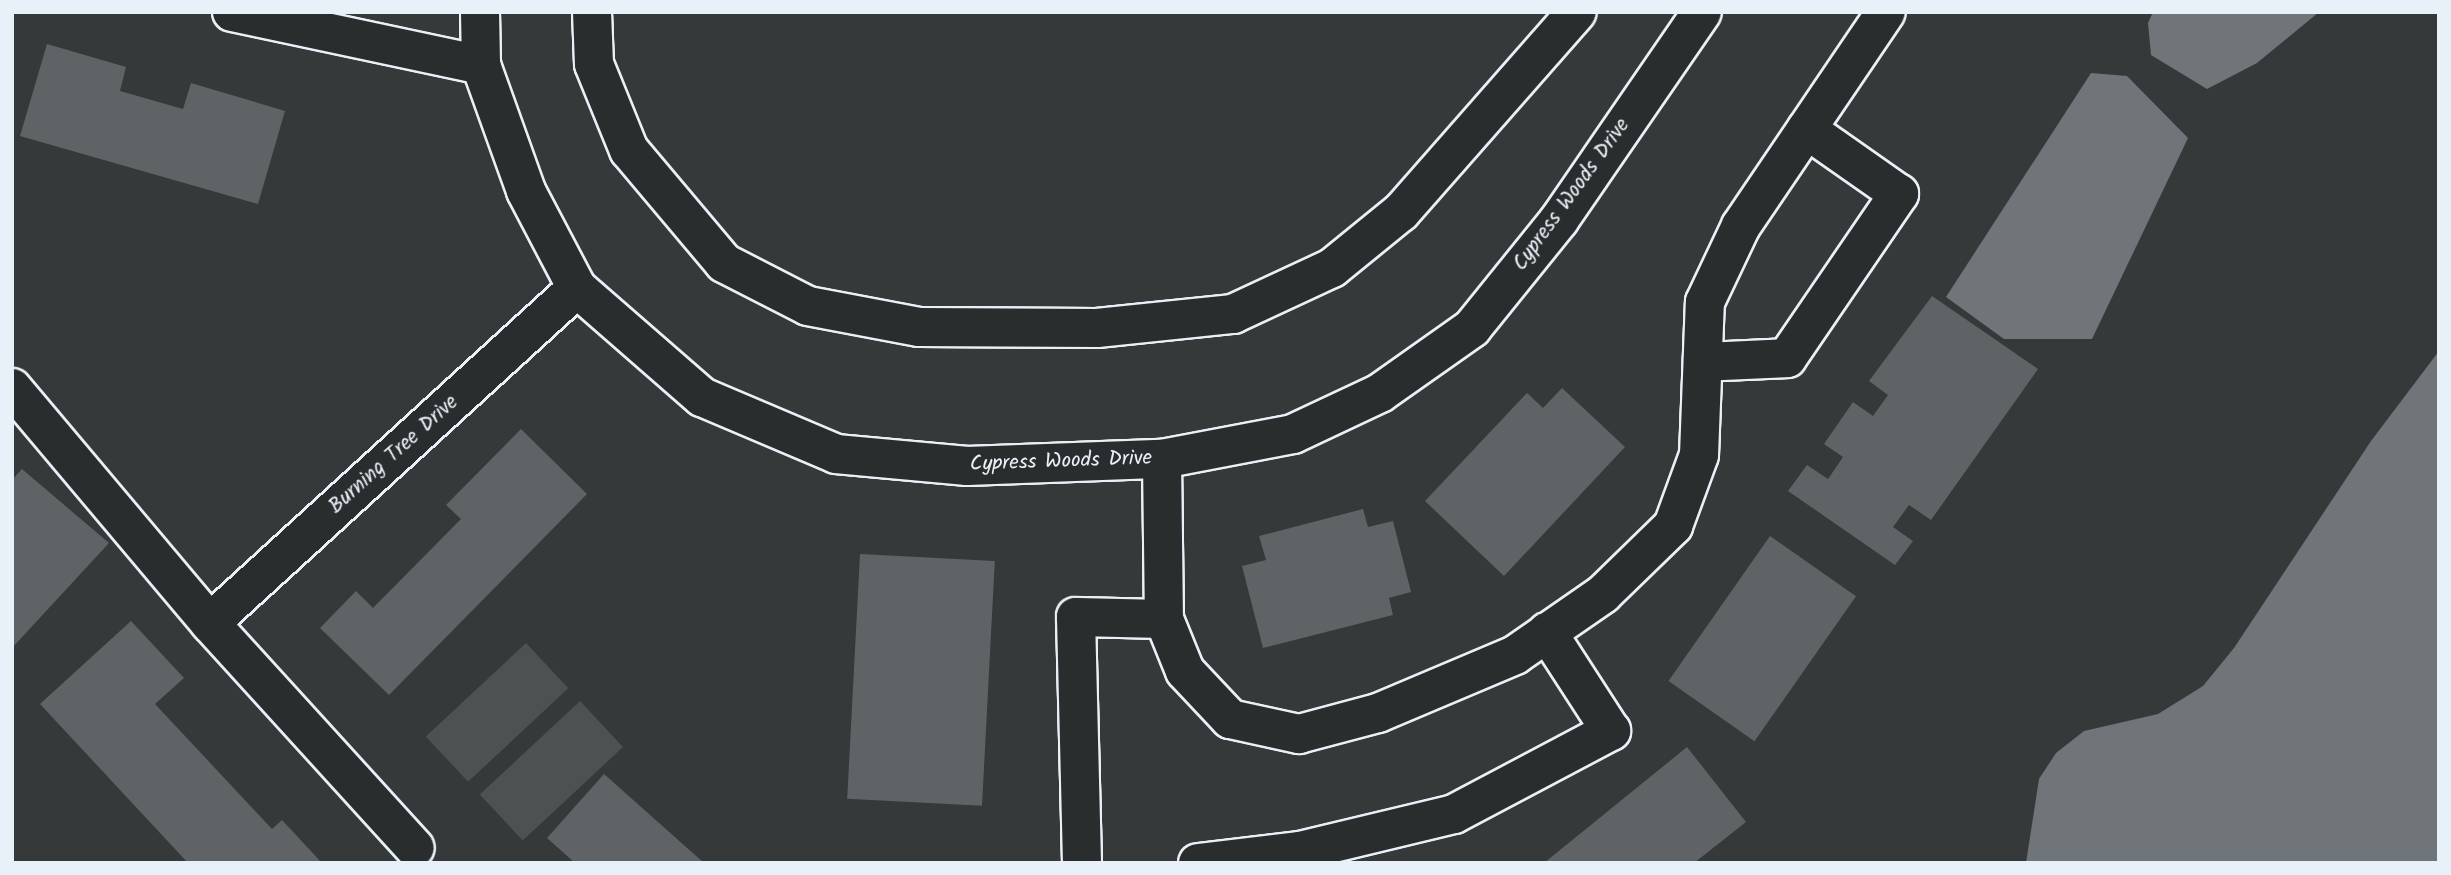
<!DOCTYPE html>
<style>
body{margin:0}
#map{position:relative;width:2451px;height:875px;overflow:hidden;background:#35393a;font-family:Kalam,sans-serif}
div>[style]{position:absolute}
.green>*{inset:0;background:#4d5152;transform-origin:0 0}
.water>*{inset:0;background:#707579}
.building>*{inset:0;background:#5f6365;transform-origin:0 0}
.roads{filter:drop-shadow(2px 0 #e8f1f8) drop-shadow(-2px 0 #e8f1f8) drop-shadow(0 2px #e8f1f8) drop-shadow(0 -2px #e8f1f8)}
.minor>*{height:38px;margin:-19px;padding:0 19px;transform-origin:19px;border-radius:19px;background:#2a2d2e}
span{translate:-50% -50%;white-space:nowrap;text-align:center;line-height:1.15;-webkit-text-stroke:5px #2a2d2e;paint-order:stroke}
.street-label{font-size:21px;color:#e8f1f8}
.frame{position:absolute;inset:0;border:14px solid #e8f1f8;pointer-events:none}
</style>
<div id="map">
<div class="green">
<div style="left:526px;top:643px;width:62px;height:137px;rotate:47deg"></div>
<div style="left:580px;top:701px;width:63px;height:137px;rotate:47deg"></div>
</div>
<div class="water">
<div style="clip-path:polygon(2153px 12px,2319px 12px,2257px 63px,2207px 89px,2151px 55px,2148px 23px)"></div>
<div style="clip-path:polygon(2091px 73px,2127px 76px,2188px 138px,2092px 339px,2004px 339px,1946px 297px)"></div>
<div style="clip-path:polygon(2439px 351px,2439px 863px,2026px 863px,2039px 779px,2056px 753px,2084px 731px,2158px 714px,2203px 686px,2234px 648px,2371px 441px)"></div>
</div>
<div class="building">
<div style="clip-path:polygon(47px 44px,126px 67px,120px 91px,183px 109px,191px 83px,285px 111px,258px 204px,20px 136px)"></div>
<div style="clip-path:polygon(1932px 296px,2038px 369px,1931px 520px,1909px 505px,1893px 527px,1913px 541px,1895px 565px,1788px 491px,1807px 465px,1828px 479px,1843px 457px,1824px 444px,1853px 402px,1873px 416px,1888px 395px,1869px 381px)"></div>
<div style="clip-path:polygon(1562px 388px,1625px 447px,1504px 576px,1425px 501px,1527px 393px,1543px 408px)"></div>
<div style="clip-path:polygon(521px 429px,587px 494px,389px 695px,320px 628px,356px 591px,373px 608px,461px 519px,446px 505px)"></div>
<div style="clip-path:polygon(22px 469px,109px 543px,12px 648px,12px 480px)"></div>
<div style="clip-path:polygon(1363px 509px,1368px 527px,1393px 521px,1411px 592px,1389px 598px,1393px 615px,1263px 648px,1242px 566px,1266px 560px,1259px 536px)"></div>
<div style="left:1770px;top:536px;width:105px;height:177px;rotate:35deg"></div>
<div style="left:860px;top:554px;width:135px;height:245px;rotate:3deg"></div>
<div style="clip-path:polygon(131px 621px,184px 678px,155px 704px,272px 829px,282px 820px,322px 863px,188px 863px,40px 704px)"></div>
<div style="clip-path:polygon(1687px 747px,1746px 822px,1694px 863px,1544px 863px)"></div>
<div style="clip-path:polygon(604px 774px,704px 863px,575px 863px,547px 838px)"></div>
</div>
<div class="roads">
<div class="minor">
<div style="left:232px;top:12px;width:255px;rotate:12deg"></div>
<div style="left:480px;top:12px;width:53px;rotate:88.9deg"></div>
<div style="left:481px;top:65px;width:134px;rotate:70.3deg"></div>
<div style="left:526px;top:191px;width:110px;rotate:62.3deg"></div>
<div style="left:577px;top:288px;width:166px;rotate:41.1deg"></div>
<div style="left:702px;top:397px;width:146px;rotate:23deg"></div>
<div style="left:836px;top:454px;width:132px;rotate:5.2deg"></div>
<div style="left:967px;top:466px;width:195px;rotate:-2.1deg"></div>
<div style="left:1162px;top:459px;width:133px;rotate:-10.8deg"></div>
<div style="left:1293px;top:434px;width:96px;rotate:-25.2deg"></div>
<div style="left:1380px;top:393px;width:113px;rotate:-35.2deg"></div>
<div style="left:1472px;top:328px;width:139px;rotate:-51.1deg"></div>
<div style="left:1559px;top:220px;width:252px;rotate:-55.5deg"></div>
<div style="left:592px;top:12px;width:52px;rotate:87.8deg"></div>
<div style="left:594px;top:64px;width:93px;rotate:67.9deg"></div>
<div style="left:629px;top:150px;width:148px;rotate:49.9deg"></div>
<div style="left:724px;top:263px;width:94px;rotate:27.1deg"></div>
<div style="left:808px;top:306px;width:113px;rotate:10.7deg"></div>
<div style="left:919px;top:327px;width:178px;rotate:0.3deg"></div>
<div style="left:1097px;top:328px;width:137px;rotate:-5.9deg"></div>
<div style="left:1233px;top:314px;width:109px;rotate:-24.9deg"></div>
<div style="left:1332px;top:268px;width:89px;rotate:-39.1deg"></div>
<div style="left:1401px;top:212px;width:266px;rotate:-48.7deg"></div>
<div style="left:1703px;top:362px;width:84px;rotate:-2.7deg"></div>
<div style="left:1787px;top:358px;width:199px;rotate:-55.7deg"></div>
<div style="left:1899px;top:194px;width:113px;rotate:-145deg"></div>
<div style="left:12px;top:388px;width:307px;rotate:49.9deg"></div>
<div style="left:210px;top:623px;width:304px;rotate:47.7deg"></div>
<div style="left:1162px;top:459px;width:160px;rotate:89.3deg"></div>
<div style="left:1164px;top:619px;width:56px;rotate:68deg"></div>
<div style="left:1185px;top:671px;width:66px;rotate:46.8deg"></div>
<div style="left:1230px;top:719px;width:71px;rotate:12.3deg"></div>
<div style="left:1299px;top:734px;width:82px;rotate:-14.9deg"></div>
<div style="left:1378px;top:713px;width:149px;rotate:-22.9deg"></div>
<div style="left:1515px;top:655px;width:107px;rotate:-34.7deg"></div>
<div style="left:1603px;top:594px;width:98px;rotate:-44.2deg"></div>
<div style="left:1673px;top:526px;width:76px;rotate:-69.9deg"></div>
<div style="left:1699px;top:455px;width:153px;rotate:-87.8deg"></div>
<div style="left:1705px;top:302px;width:84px;rotate:-64.7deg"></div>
<div style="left:1741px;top:226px;width:258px;rotate:-55.9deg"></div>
<div style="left:210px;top:623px;width:497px;rotate:-42.4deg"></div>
<div style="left:1082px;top:863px;width:246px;rotate:-91.4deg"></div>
<div style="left:1076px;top:617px;width:88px;rotate:1.3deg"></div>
<div style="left:1198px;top:863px;width:103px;rotate:-6.7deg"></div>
<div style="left:1300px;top:851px;width:158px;rotate:-13.5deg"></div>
<div style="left:1454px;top:814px;width:178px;rotate:-27.9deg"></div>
<div style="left:1611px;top:731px;width:118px;rotate:-122.9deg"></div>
</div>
</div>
<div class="street-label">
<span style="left:1572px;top:195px;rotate:-54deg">Cypress Woods Drive</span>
<span style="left:394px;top:455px;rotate:-42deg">Burning Tree Drive</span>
<span style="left:1061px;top:462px;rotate:-2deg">Cypress Woods Drive</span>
</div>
<div class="frame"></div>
</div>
